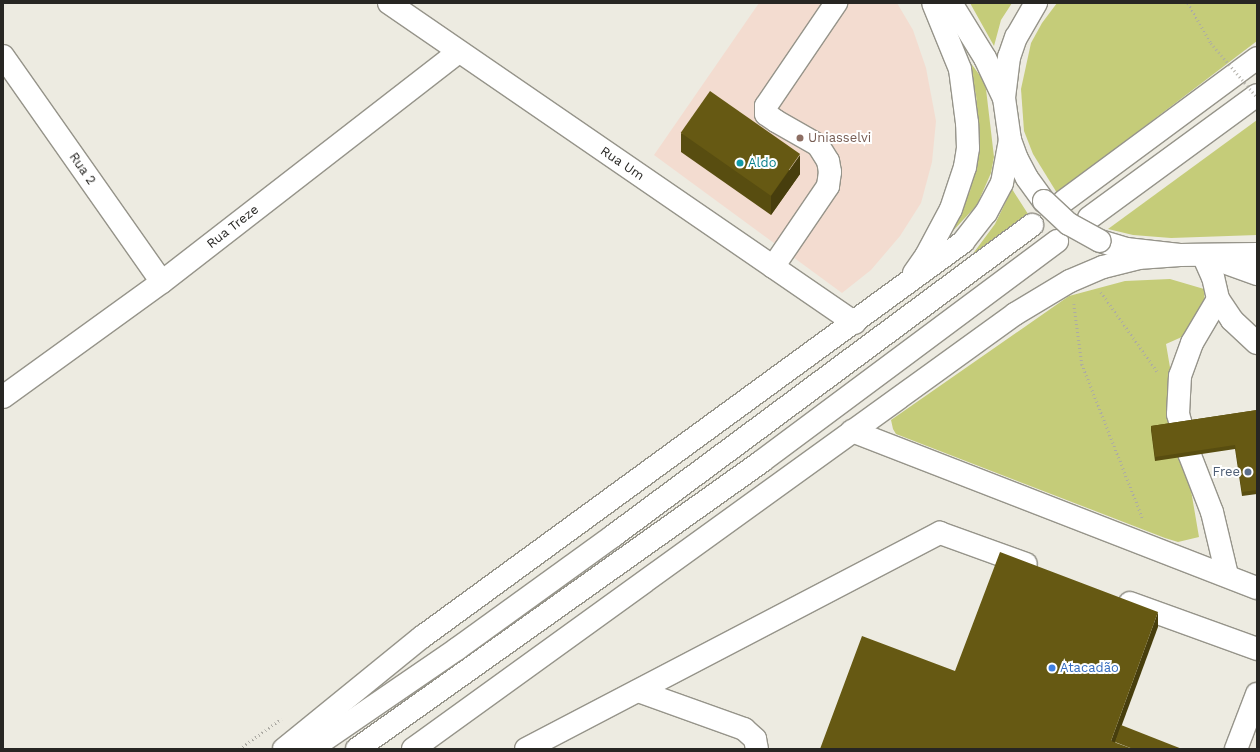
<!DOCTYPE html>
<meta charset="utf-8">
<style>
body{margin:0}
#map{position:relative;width:1260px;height:752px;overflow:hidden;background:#edebe1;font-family:"Work Sans",sans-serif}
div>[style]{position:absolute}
.education>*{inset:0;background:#f3dcd0}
.green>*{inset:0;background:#c5cc79}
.path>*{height:2.5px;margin-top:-1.25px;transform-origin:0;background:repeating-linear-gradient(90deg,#adaba4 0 1px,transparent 0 4px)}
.roads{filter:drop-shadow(1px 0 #96948a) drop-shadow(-1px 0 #96948a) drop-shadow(0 1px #96948a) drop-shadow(0 -1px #96948a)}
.minor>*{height:22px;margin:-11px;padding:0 11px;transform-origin:11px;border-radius:11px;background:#fff}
.major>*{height:22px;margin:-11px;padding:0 11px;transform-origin:11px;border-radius:11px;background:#fff}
.path-bridge>*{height:2.5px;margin-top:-1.25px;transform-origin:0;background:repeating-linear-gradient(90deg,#adaba4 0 1px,transparent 0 4px)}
.bridges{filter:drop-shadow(1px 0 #96948a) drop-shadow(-1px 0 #96948a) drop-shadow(0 1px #96948a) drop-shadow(0 -1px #96948a)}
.major-bridge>*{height:22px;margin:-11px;padding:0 11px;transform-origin:11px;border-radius:11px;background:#fff}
.wall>*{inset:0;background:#584d10}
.shaded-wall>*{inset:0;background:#473e0d}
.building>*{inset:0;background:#665913;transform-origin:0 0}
.dots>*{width:11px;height:11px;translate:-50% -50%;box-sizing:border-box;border:2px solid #fff;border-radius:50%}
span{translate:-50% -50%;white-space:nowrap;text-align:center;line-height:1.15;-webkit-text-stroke:4px #fff;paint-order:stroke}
.education-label{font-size:13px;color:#785e54}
.left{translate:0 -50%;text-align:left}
.culture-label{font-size:13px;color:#0d838f}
.street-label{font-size:13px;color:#272623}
.service-label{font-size:13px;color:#4e5e75}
.right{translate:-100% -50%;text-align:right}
.shop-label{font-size:13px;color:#366cbe}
.frame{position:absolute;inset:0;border:4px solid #272623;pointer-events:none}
</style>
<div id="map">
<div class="education">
<div style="clip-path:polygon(759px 3px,897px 3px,913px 30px,926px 68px,936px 121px,932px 162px,921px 203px,900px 236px,871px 270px,842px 293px,654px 155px)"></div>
</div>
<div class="green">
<div style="clip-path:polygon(970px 3px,1012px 3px,1001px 20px,994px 46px)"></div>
<div style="clip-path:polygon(1057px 3px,1257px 3px,1257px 41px,1057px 193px,1033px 154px,1024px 131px,1021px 89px,1031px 43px,1042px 23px)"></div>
<div style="clip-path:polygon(967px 58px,984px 81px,986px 89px,994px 157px,991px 173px,977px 205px,950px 234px,970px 191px,980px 145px,976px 95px)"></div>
<div style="clip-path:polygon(1257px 120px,1257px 235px,1171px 238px,1133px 235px,1108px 229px)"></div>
<div style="clip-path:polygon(1012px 189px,1028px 214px,972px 255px,995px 224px)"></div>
<div style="clip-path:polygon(1170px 279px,1204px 289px,1205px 305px,1184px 336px,1166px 344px,1199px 537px,1178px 542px,1165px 538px,896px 434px,893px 429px,891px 420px,1069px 296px,1125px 281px)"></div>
</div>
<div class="path">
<div style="left:1188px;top:3px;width:46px;rotate:60.1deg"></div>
<div style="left:1101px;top:292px;width:97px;rotate:54.7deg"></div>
<div style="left:1074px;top:304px;width:61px;rotate:82.4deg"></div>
<div style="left:1082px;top:364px;width:167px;rotate:68.5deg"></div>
<div style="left:239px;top:749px;width:52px;rotate:-35.5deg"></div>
</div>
<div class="roads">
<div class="minor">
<div style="left:389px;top:3px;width:565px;rotate:34.48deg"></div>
<div style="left:3px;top:56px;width:276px;rotate:54.9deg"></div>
<div style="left:1203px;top:255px;width:24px;rotate:66deg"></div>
<div style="left:1213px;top:277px;width:23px;rotate:77deg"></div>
<div style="left:1218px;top:299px;width:25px;rotate:56deg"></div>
<div style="left:1232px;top:320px;width:34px;rotate:43deg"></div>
<div style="left:773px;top:267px;width:98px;rotate:-55.8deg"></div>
<div style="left:828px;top:186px;width:14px;rotate:-82deg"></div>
<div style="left:830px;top:172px;width:11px;rotate:-100deg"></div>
<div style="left:828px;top:161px;width:19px;rotate:-122deg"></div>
<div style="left:818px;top:145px;width:48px;rotate:-150.3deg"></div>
<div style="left:776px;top:121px;width:12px;rotate:-145deg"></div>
<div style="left:766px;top:114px;width:8px;rotate:-90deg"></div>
<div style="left:766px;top:106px;width:125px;rotate:-55.8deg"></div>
<div style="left:1218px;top:299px;width:51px;rotate:120.6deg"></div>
<div style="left:1192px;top:343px;width:35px;rotate:110deg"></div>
<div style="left:1180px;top:376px;width:38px;rotate:93deg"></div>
<div style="left:1178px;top:414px;width:41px;rotate:74.2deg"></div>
<div style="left:1189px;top:453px;width:63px;rotate:68.7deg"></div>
<div style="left:1212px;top:512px;width:65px;rotate:76.6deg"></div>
<div style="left:3px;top:397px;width:196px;rotate:-35.9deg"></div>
<div style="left:162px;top:282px;width:375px;rotate:-37.8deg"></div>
<div style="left:852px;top:431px;width:434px;rotate:21.2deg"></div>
<div style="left:1130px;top:603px;width:135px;rotate:19.9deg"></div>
<div style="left:638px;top:691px;width:113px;rotate:19.7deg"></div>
<div style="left:744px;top:729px;width:15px;rotate:42deg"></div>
<div style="left:755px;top:739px;width:10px;rotate:79deg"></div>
<div style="left:526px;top:749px;width:467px;rotate:-27.6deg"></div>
<div style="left:940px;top:533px;width:91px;rotate:19.8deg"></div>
<div style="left:1236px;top:749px;width:59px;rotate:-69.1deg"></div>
</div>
<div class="major">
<div style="left:951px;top:3px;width:65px;rotate:58.3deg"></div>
<div style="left:985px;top:58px;width:42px;rotate:64.7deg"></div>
<div style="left:1036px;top:3px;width:39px;rotate:120deg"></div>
<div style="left:1016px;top:37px;width:21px;rotate:109deg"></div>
<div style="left:1009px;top:57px;width:41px;rotate:97deg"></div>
<div style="left:1004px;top:98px;width:42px;rotate:81.9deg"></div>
<div style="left:1010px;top:140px;width:20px;rotate:70deg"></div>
<div style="left:1017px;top:159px;width:21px;rotate:62deg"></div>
<div style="left:1027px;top:178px;width:29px;rotate:54deg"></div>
<div style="left:1064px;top:201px;width:240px;rotate:-36.5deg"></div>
<div style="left:1089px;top:218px;width:208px;rotate:-36.2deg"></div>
<div style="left:1100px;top:241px;width:27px;rotate:17deg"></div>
<div style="left:1126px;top:249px;width:54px;rotate:6.3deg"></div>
<div style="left:1180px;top:255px;width:77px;rotate:-0.7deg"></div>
<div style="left:1215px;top:259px;width:45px;rotate:19.7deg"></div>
<div style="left:914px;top:273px;width:21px;rotate:-55deg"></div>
<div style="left:926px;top:256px;width:53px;rotate:-62deg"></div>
<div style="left:951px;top:209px;width:44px;rotate:-71.6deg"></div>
<div style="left:965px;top:167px;width:19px;rotate:-81deg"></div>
<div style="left:968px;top:148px;width:25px;rotate:-92deg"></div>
<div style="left:967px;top:123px;width:54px;rotate:-97.4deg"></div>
<div style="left:960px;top:69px;width:71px;rotate:-112.2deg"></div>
<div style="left:284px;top:749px;width:178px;rotate:-39.1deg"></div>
<div style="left:422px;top:637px;width:670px;rotate:-36.13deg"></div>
<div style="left:963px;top:242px;width:37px;rotate:-52deg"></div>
<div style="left:986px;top:213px;width:34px;rotate:-62deg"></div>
<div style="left:1002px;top:183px;width:44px;rotate:-79.5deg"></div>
<div style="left:311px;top:749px;width:177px;rotate:-34.4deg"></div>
<div style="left:457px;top:649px;width:193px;rotate:-35.9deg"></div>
<div style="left:613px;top:536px;width:522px;rotate:-36.58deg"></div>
<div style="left:357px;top:749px;width:497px;rotate:-35.4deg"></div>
<div style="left:762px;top:461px;width:368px;rotate:-36.7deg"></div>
<div style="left:413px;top:749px;width:743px;rotate:-35.85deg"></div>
<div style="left:1015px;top:314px;width:64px;rotate:-31deg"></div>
<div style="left:1070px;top:281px;width:36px;rotate:-23deg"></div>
<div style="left:1103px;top:267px;width:36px;rotate:-14deg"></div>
<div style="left:1138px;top:258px;width:42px;rotate:-4.1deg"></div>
</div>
</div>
<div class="path-bridge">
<div style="left:1211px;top:43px;width:71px;rotate:49.6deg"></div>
</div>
<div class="bridges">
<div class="major-bridge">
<div style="left:1044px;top:201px;width:34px;rotate:43deg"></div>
<div style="left:1069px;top:224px;width:35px;rotate:29deg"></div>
</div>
</div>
<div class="wall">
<div style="clip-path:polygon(681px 133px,800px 174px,771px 215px,681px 152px)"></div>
<div style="clip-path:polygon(1257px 410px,1257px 494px,1242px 496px,1235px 449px,1155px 461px,1151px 430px,1151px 426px)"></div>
</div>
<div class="shaded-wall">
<div style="clip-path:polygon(800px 155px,800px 174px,771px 215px,771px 196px)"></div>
<div style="clip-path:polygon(1158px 612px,1158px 627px,1113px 749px,1111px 741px)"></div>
</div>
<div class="building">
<div style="left:710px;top:91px;width:110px;height:51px;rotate:35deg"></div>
<div style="clip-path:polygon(1257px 410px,1257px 490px,1242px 492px,1235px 445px,1155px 457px,1151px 426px)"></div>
<div style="clip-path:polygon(1000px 552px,1158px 612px,1111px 741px,1133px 749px,820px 749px,862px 636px,955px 671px)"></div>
<div style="clip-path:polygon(1121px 725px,1182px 749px,1133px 749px,1115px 742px)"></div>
</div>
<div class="dots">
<div style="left:800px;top:138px;background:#8d6e63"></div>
<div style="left:740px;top:163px;background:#0f9aa8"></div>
<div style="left:1248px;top:472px;background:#5c6f8a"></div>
<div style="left:1052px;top:668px;background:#3f7fe0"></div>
</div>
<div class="education-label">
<span class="left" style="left:808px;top:138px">Uniasselvi</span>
</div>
<div class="culture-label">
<span class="left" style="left:748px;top:163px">Aldo</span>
</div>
<div class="street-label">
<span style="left:622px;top:164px;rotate:34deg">Rua Um</span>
<span style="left:82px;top:169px;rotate:55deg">Rua 2</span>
<span style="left:233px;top:227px;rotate:-38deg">Rua Treze</span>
</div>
<div class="service-label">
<span class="right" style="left:1240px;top:472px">Free</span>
</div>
<div class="shop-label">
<span class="left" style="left:1060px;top:668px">Atacadão</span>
</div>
<div class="frame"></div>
</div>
